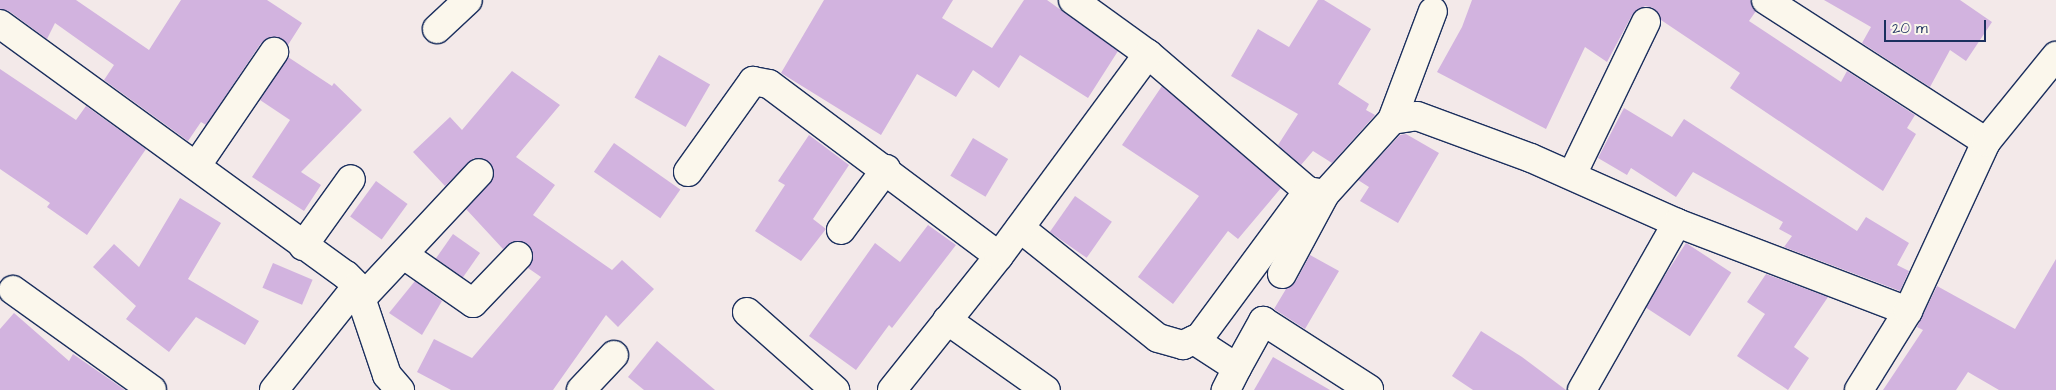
<!DOCTYPE html>
<style>
body{margin:0}
#map{position:relative;width:2056px;height:390px;overflow:hidden;background:#f3e9e9;font-family:"Architects Daughter",sans-serif}
div>[style]{position:absolute}
.building>*{inset:0;background:#d2b3df;transform-origin:0 0}
.roads{filter:drop-shadow(1px 0 #1b2f5e) drop-shadow(-1px 0 #1b2f5e) drop-shadow(0 1px #1b2f5e) drop-shadow(0 -1px #1b2f5e)}
.minor>*{height:28px;margin:-14px;padding:0 14px;transform-origin:14px;border-radius:14px;background:#fbf7ec}
span{translate:-50% -50%;white-space:nowrap;text-align:center;line-height:1.15;-webkit-text-stroke:4.5px #fbf7ec;paint-order:stroke}
.scale{position:absolute;left:1884px;top:20px;width:102px;height:22px;box-sizing:border-box;border:2px solid #1b2f5e;border-top:0;padding-left:6px;font-size:15px;line-height:18px;white-space:nowrap;color:#1b2f5e;-webkit-text-stroke:4px #fbf7ec;paint-order:stroke}
</style>
<div id="map">
<div class="building">
<div style="clip-path:polygon(0 0,76px 0,149px 50px,181px 0,267px 0,302px 23px,288px 45px,276px 37px,261px 43px,206px 125px,201px 122px,188px 141px,104px 80px,114px 65px,55px 23px,47px 39px,9px 11px,0 9px)"></div>
<div style="clip-path:polygon(824px 0,953px 0,942px 18px,992px 48px,1024px 0,1047px 0,1118px 51px,1088px 98px,1020px 55px,999px 88px,973px 70px,956px 97px,917px 74px,881px 135px,781px 73px)"></div>
<div style="clip-path:polygon(1318px 0,1324px 0,1371px 29px,1338px 84px,1369px 104px,1366px 110px,1375px 115px,1332px 163px,1313px 151px,1301px 165px,1278px 145px,1298px 114px,1231px 76px,1258px 29px,1289px 47px)"></div>
<div style="clip-path:polygon(1472px 0,1750px 0,1756px 11px,1749px 21px,1841px 82px,1847px 71px,1915px 115px,1907px 128px,1916px 134px,1883px 191px,1730px 88px,1740px 73px,1661px 20px,1653px 8px,1645px 6px,1632px 15px,1607px 62px,1585px 47px,1546px 129px,1437px 72px,1462px 27px)"></div>
<div style="clip-path:polygon(1824px 0,1960px 0,1992px 22px,1966px 61px,1950px 50px,1930px 87px,1862px 43px,1871px 27px)"></div>
<div style="left:659px;top:55px;width:59px;height:49px;rotate:30deg"></div>
<div style="clip-path:polygon(288px 57px,332px 86px,334px 83px,362px 110px,301px 172px,321px 185px,304px 211px,252px 177px,290px 120px,260px 100px)"></div>
<div style="clip-path:polygon(0 69px,76px 120px,86px 106px,146px 149px,87px 235px,47px 207px,50px 203px,0 169px)"></div>
<div style="clip-path:polygon(512px 71px,560px 105px,516px 157px,555px 185px,533px 215px,612px 270px,622px 260px,654px 289px,618px 327px,606px 315px,553px 390px,451px 390px,417px 372px,434px 339px,472px 358px,541px 277px,528px 268px,533px 259px,528px 244px,514px 241px,503px 249px,466px 209px,494px 177px,490px 162px,474px 158px,445px 186px,413px 152px,450px 117px,462px 130px)"></div>
<div style="clip-path:polygon(1162px 86px,1281px 188px,1238px 239px,1228px 231px,1173px 304px,1138px 277px,1199px 196px,1122px 145px)"></div>
<div style="clip-path:polygon(1624px 108px,1672px 137px,1684px 119px,1857px 231px,1866px 217px,1909px 243px,1897px 265px,1909px 271px,1900px 291px,1784px 247px,1792px 236px,1779px 229px,1783px 222px,1693px 172px,1676px 197px,1631px 168px,1627px 175px,1598px 158px)"></div>
<div style="clip-path:polygon(1406px 134px,1439px 153px,1398px 223px,1360px 201px,1369px 187px,1358px 180px,1400px 135px)"></div>
<div style="clip-path:polygon(809px 135px,849px 165px,813px 219px,826px 229px,801px 261px,755px 231px,785px 185px,778px 181px)"></div>
<div style="left:973px;top:138px;width:41px;height:44px;rotate:31deg"></div>
<div style="left:614px;top:143px;width:81px;height:35px;rotate:35deg"></div>
<div style="left:376px;top:181px;width:39px;height:44px;rotate:36deg"></div>
<div style="left:1075px;top:196px;width:45px;height:44px;rotate:35deg"></div>
<div style="clip-path:polygon(180px 198px,221px 223px,188px 279px,259px 321px,245px 345px,196px 317px,169px 352px,126px 319px,136px 306px,93px 267px,114px 244px,139px 267px)"></div>
<div style="clip-path:polygon(928px 225px,956px 245px,892px 328px,889px 325px,856px 370px,809px 336px,875px 243px,900px 262px)"></div>
<div style="left:453px;top:234px;width:33px;height:30px;rotate:35deg"></div>
<div style="left:1686px;top:243px;width:54px;height:76px;rotate:33deg"></div>
<div style="clip-path:polygon(1310px 255px,1339px 271px,1305px 329px,1274px 309px,1286px 289px,1296px 281px)"></div>
<div style="clip-path:polygon(2056px 259px,2056px 390px,1999px 390px,1968px 372px,1956px 390px,1883px 390px,1923px 330px,1917px 327px,1937px 286px,2015px 329px)"></div>
<div style="left:273px;top:263px;width:43px;height:27px;rotate:23deg"></div>
<div style="clip-path:polygon(1766px 274px,1828px 297px,1794px 347px,1809px 358px,1788px 390px,1737px 356px,1765px 314px,1747px 302px)"></div>
<div style="clip-path:polygon(415px 281px,442px 301px,422px 335px,389px 313px)"></div>
<div style="clip-path:polygon(14px 313px,69px 361px,73px 354px,125px 390px,0 390px,0 329px)"></div>
<div style="clip-path:polygon(1481px 331px,1522px 357px,1566px 390px,1473px 390px,1452px 376px)"></div>
<div style="clip-path:polygon(657px 341px,715px 390px,644px 390px,628px 377px)"></div>
<div style="clip-path:polygon(1273px 357px,1330px 390px,1254px 390px)"></div>
</div>
<div class="roads">
<div class="minor">
<div style="left:1073px;top:0;width:92px;rotate:35.8deg"></div>
<div style="left:1148px;top:54px;width:211px;rotate:40.6deg"></div>
<div style="left:1308px;top:191px;width:17px;rotate:10deg"></div>
<div style="left:1325px;top:194px;width:100px;rotate:-47.8deg"></div>
<div style="left:1392px;top:120px;width:25px;rotate:-9deg"></div>
<div style="left:1417px;top:116px;width:121px;rotate:20.2deg"></div>
<div style="left:1531px;top:158px;width:160px;rotate:24deg"></div>
<div style="left:1677px;top:223px;width:247px;rotate:20.9deg"></div>
<div style="left:1766px;top:0;width:262px;rotate:32.8deg"></div>
<div style="left:0;top:24px;width:427px;rotate:36deg"></div>
<div style="left:346px;top:275px;width:16px;rotate:45deg"></div>
<div style="left:357px;top:286px;width:94px;rotate:71.4deg"></div>
<div style="left:387px;top:375px;width:20px;rotate:49deg"></div>
<div style="left:437px;top:29px;width:42px;rotate:-43.1deg"></div>
<div style="left:1392px;top:120px;width:116px;rotate:-69.4deg"></div>
<div style="left:197px;top:165px;width:137px;rotate:-55.7deg"></div>
<div style="left:688px;top:172px;width:112px;rotate:-54.5deg"></div>
<div style="left:753px;top:81px;width:16px;rotate:11deg"></div>
<div style="left:769px;top:84px;width:287px;rotate:36.8deg"></div>
<div style="left:1572px;top:175px;width:170px;rotate:-64.2deg"></div>
<div style="left:1020px;top:228px;width:176px;rotate:38.6deg"></div>
<div style="left:1158px;top:338px;width:26px;rotate:16deg"></div>
<div style="left:1183px;top:345px;width:19px;rotate:-25deg"></div>
<div style="left:1200px;top:337px;width:182px;rotate:-53.5deg"></div>
<div style="left:841px;top:230px;width:76px;rotate:-53.6deg"></div>
<div style="left:303px;top:246px;width:82px;rotate:-54.4deg"></div>
<div style="left:404px;top:255px;width:84px;rotate:34.8deg"></div>
<div style="left:473px;top:303px;width:65px;rotate:-46.2deg"></div>
<div style="left:1282px;top:274px;width:91px;rotate:-61.7deg"></div>
<div style="left:13px;top:290px;width:171px;rotate:35.7deg"></div>
<div style="left:362px;top:298px;width:171px;rotate:-46.9deg"></div>
<div style="left:747px;top:312px;width:118px;rotate:41.6deg"></div>
<div style="left:947px;top:320px;width:121px;rotate:35.3deg"></div>
<div style="left:1194px;top:340px;width:51px;rotate:33.1deg"></div>
<div style="left:1237px;top:368px;width:25px;rotate:117deg"></div>
<div style="left:1237px;top:368px;width:54px;rotate:-61deg"></div>
<div style="left:1263px;top:321px;width:126px;rotate:32.7deg"></div>
<div style="left:274px;top:390px;width:133px;rotate:-51.4deg"></div>
<div style="left:581px;top:390px;width:48px;rotate:-46.7deg"></div>
<div style="left:892px;top:390px;width:171px;rotate:-51.4deg"></div>
<div style="left:999px;top:256px;width:251px;rotate:-53.6deg"></div>
<div style="left:1582px;top:390px;width:192px;rotate:-60.4deg"></div>
<div style="left:1859px;top:390px;width:93px;rotate:-58.2deg"></div>
<div style="left:1908px;top:311px;width:186px;rotate:-65.2deg"></div>
<div style="left:1986px;top:142px;width:111px;rotate:-50.9deg"></div>
</div>
</div>
<div class="scale">20 m</div>
</div>
